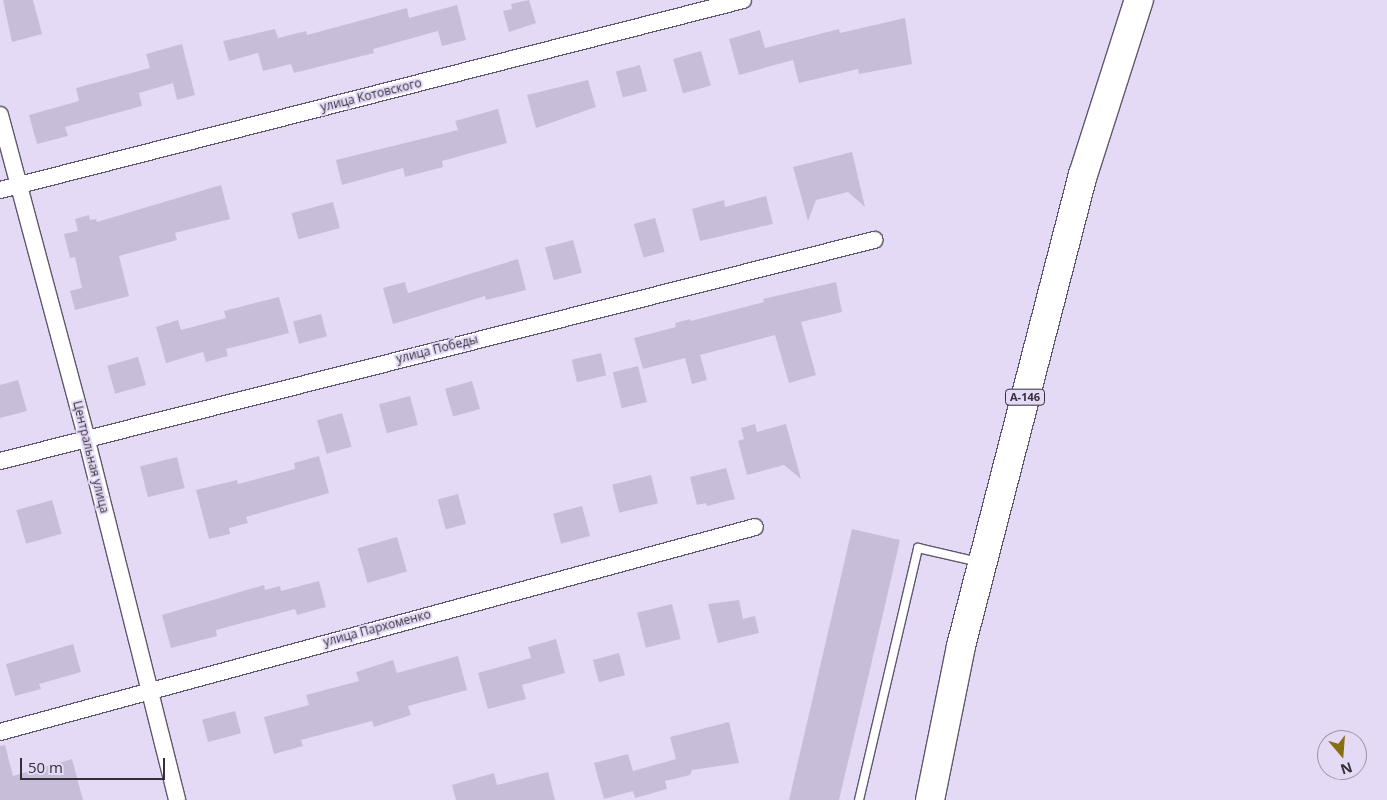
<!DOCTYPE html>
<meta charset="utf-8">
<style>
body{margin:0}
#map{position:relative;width:1387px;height:800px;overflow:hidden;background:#e5daf6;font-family:"Open Sans",sans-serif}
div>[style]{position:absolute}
.building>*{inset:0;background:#c8bdd9;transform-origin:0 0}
.roads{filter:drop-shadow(1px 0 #60566e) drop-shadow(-1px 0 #60566e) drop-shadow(0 1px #60566e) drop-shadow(0 -1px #60566e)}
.lane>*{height:8px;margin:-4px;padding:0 4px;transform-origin:4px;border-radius:4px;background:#fff}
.street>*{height:16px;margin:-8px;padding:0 8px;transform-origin:8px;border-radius:8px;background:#fff}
.highway>*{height:28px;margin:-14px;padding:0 14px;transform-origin:14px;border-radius:14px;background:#fff}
span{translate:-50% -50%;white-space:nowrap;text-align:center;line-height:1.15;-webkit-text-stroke:4px #e5daf6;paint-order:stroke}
.shield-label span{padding:1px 4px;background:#e5daf6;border:1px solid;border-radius:4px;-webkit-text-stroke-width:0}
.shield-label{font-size:11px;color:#332f39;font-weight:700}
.street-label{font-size:12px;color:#332f39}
.north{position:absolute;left:1317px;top:730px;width:50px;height:50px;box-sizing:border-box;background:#e5daf6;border:1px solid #9e96aa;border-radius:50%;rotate:162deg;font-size:14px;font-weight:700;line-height:20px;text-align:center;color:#332f39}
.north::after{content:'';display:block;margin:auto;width:18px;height:22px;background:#877011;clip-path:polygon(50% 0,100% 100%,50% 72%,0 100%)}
.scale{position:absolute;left:20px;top:758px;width:145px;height:22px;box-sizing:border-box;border:2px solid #332f39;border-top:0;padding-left:6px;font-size:15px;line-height:18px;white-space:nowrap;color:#332f39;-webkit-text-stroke:4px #e5daf6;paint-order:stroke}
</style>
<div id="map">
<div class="building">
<div style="clip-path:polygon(3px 0,33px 0,42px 34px,12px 42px)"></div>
<div style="clip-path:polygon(529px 0,536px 23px,509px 32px,503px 11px,512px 9px,511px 4px)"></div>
<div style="clip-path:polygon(457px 5px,466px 40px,442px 46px,438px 31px,373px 49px,374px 53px,294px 73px,291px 64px,263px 71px,258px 53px,229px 61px,223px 41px,275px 29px,278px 38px,306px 31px,307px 35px,407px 8px,409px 18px)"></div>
<div style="clip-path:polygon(905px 18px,912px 64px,859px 74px,858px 69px,799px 83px,793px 60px,739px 75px,729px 39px,760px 30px,765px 48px,839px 29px,840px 33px)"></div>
<div style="clip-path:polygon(182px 44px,195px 95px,177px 100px,173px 83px,139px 93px,142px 106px,65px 127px,68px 136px,37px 144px,29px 115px,79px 101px,76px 88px,150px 68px,146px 54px)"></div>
<div style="left:701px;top:51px;width:36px;height:29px;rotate:74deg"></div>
<div style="left:640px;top:65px;width:27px;height:25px;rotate:75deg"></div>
<div style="clip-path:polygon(588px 80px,596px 107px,536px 128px,527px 95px)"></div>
<div style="clip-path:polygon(498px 109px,507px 143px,442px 161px,443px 167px,405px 177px,403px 168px,342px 185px,336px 160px,458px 130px,455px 121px)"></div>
<div style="clip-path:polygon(852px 152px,865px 207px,848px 192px,816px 200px,808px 221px,793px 167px)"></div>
<div style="clip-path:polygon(221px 185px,230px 219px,175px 233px,177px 240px,119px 256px,129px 296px,75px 310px,70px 291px,82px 288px,75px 257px,70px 258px,64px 234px,78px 231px,75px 219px,89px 215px,90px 220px,96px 219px,97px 222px)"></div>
<div style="clip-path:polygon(766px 196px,773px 224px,700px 241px,692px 209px,724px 200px,725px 207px)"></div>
<div style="left:333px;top:202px;width:27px;height:43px;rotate:75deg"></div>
<div style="left:655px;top:218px;width:35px;height:22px;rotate:74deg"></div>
<div style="left:573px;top:240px;width:34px;height:29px;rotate:75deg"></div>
<div style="clip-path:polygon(518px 259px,526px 290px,486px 300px,485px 296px,393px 324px,383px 288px,405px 282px,408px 293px)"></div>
<div style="clip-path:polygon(836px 282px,842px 312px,801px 322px,816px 375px,789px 383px,775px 335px,700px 355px,707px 380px,692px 384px,685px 358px,643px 369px,634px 338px,676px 327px,675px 323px,690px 319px,691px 321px,764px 302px,763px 299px)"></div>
<div style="clip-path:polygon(279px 297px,289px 333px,226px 349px,228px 356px,206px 362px,203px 352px,166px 363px,156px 327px,178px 320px,181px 330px,226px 318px,224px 311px)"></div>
<div style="left:321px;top:314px;width:23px;height:29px;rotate:75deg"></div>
<div style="left:601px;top:353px;width:23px;height:30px;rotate:77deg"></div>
<div style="left:138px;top:357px;width:29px;height:32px;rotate:74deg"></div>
<div style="left:638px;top:366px;width:37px;height:26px;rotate:76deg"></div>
<div style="clip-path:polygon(18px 380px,27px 411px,0 418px,0 385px)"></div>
<div style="left:472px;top:381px;width:29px;height:28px;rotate:74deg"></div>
<div style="left:410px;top:396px;width:30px;height:32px;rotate:75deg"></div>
<div style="left:342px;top:413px;width:35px;height:26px;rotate:74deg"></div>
<div style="clip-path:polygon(755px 424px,757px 432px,786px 424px,801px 479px,784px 465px,747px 475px,738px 441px,744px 439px,741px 428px)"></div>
<div style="clip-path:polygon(319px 456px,329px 493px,246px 517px,248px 523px,229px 528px,230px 534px,209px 539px,196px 490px,237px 480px,238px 484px,295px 469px,294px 463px)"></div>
<div style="left:177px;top:457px;width:32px;height:38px;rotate:76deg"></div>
<div style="clip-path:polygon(726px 468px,735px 499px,707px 506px,706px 503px,697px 505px,690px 477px)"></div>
<div style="left:651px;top:475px;width:29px;height:40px;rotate:76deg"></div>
<div style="left:458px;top:494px;width:31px;height:21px;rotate:75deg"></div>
<div style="left:52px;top:500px;width:35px;height:37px;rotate:74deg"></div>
<div style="left:582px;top:506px;width:31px;height:30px;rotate:75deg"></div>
<div style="clip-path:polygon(852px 529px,900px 540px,880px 627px,839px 800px,789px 800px)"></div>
<div style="left:397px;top:537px;width:36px;height:41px;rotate:74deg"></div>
<div style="clip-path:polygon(319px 581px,326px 607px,297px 615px,295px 609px,216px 630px,217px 636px,171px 648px,162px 615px,264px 585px,265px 590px,280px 586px,281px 591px)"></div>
<div style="clip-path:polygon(739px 600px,743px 619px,755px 616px,759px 633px,718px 643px,708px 604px)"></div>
<div style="left:672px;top:604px;width:36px;height:36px;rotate:76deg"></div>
<div style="clip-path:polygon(556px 639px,565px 673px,522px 685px,526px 699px,488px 709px,478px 673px,531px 658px,528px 647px)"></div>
<div style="clip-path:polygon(73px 644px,81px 672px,39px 684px,41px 689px,15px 696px,6px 664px)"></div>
<div style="left:619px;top:653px;width:23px;height:27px;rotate:75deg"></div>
<div style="clip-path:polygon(458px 656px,467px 690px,408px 706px,411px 715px,374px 727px,372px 721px,301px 740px,303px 746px,274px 754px,264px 717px,309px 705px,306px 695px,359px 681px,356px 672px,393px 660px,397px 673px)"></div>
<div style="left:235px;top:711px;width:23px;height:34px;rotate:75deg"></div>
<div style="clip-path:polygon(729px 722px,739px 763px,692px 770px,690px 775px,665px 781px,667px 789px,635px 798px,633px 791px,604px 799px,594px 763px,628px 754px,633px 771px,676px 759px,670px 737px)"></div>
<div style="clip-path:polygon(5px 745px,13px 776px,72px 759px,83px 800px,0 800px,0 746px)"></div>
<div style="clip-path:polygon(548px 772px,555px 800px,456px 800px,452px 785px,494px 773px,497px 785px)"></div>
</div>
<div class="roads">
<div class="lane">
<div style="left:859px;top:800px;width:259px;rotate:-76.8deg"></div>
<div style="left:918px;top:548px;width:53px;rotate:13deg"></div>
</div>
<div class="street">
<div style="left:0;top:115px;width:333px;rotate:75deg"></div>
<div style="left:86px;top:437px;width:374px;rotate:75.9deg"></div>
<div style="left:0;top:190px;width:767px;rotate:-14.34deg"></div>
<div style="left:0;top:461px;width:902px;rotate:-14.19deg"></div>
<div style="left:0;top:732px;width:782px;rotate:-15.19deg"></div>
</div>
<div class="highway">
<div style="left:930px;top:800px;width:157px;rotate:-78.6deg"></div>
<div style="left:961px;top:646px;width:487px;rotate:-75.5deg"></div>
<div style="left:1083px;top:175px;width:184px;rotate:-72.3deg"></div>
</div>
</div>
<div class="shield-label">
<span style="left:1025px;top:397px">А-146</span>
</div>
<div class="street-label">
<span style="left:371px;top:95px;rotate:-14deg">улица Котовского</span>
<span style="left:437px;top:349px;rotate:-14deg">улица Победы</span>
<span style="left:91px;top:457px;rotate:76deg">Центральная улица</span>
<span style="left:377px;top:628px;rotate:-15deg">улица Пархоменко</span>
</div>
<div class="north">N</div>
<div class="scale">50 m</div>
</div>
